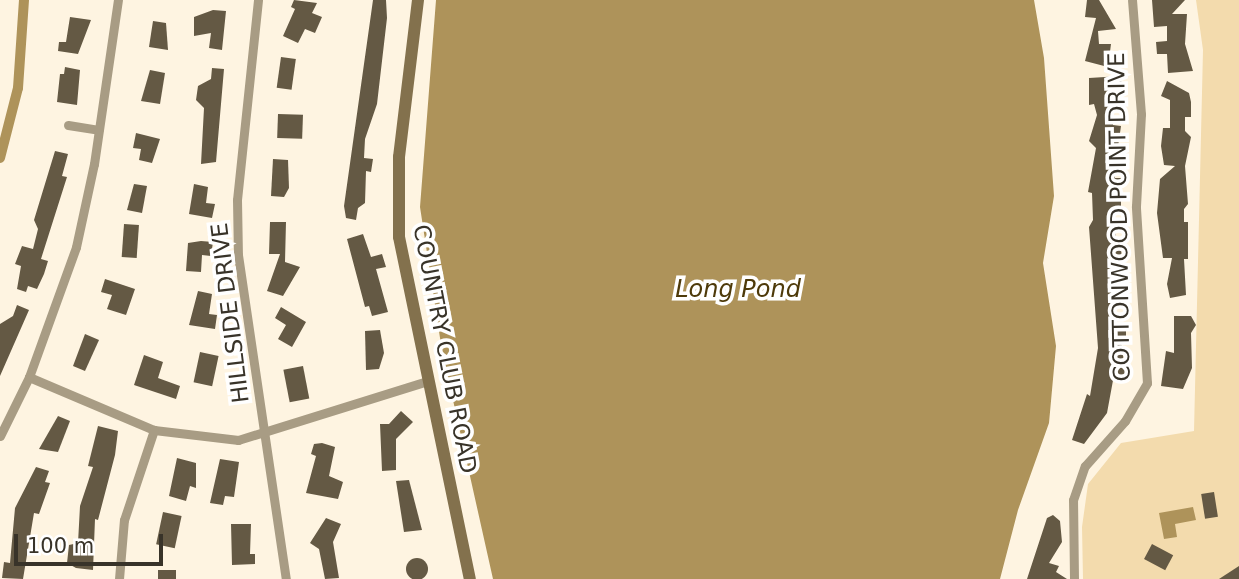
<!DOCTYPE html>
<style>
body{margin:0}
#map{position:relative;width:1239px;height:579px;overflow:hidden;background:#fef4e1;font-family:"DejaVu Sans",sans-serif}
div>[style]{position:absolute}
.green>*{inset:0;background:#f3dbad}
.water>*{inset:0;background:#ae935a}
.canal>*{height:10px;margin:-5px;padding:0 5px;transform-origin:5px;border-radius:5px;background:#ae935a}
.building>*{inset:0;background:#645944;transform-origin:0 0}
.round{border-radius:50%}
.street>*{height:9px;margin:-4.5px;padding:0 4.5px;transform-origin:4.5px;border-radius:4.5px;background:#a89c84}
.secondary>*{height:12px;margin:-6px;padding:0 6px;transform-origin:6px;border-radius:6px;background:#83714d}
span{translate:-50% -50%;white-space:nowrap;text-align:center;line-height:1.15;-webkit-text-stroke:7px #fff;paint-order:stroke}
.street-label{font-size:23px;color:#383329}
.water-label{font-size:24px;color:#4e3a0a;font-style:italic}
.scale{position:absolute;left:14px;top:534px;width:149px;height:32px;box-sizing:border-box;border:4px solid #383329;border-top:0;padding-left:9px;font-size:21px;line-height:24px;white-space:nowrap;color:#383329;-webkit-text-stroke:5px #fff;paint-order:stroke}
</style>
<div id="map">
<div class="green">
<div style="clip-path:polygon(1196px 0,1239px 0,1239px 579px,1083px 579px,1082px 527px,1088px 484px,1121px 443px,1194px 431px,1203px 50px)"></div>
</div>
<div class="water">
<div style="clip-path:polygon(436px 0,1034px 0,1044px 58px,1054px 196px,1043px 263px,1056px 346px,1049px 423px,1018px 510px,1000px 579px,493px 579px,442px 351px,420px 207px)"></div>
<div style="clip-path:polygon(1193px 507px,1196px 520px,1175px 524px,1177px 537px,1164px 539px,1159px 513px)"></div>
</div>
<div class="canal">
<div style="left:0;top:158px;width:72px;rotate:-75.6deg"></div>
<div style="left:18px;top:88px;width:88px;rotate:-86.1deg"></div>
</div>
<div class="building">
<div style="clip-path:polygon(294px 0,317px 3px,312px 13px,322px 17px,315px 33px,305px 29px,298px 43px,283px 36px,295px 9px,291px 7px)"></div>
<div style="clip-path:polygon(373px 0,386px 0,387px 18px,377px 104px,365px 139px,364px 158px,373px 159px,371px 172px,366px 171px,365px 203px,358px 208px,356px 220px,346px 218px,344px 206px)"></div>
<div style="clip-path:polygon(1087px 0,1099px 0,1116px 29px,1098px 31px,1099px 44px,1111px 44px,1108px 67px,1085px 61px,1096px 18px,1085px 17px)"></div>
<div style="clip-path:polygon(1152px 0,1185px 0,1172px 14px,1187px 14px,1185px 44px,1193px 71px,1168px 73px,1167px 54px,1157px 54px,1156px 42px,1167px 41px,1167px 26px,1154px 27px)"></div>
<div style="clip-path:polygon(213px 10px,226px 11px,222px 50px,209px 48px,211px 33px,194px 36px,194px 17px)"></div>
<div style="clip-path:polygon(70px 17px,91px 20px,78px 54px,58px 51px,59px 42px,66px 42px)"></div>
<div style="clip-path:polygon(153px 21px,166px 23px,168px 50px,149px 47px)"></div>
<div style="left:281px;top:57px;width:15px;height:31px;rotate:8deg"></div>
<div style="clip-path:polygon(65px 67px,80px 70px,77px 105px,57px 102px,60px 74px,64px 74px)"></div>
<div style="clip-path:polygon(212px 68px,224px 69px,216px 162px,201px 164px,204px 108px,196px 100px,198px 86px,211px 79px)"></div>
<div style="clip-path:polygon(150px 70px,165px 73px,160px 104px,141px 101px)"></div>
<div style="clip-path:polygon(1121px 76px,1122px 94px,1112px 95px,1113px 125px,1121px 126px,1115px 168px,1115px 178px,1121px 178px,1121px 214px,1114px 214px,1116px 242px,1121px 242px,1123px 295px,1112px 296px,1114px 324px,1126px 324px,1126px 342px,1121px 342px,1126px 375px,1114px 375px,1107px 413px,1084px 444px,1072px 440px,1087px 394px,1090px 396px,1098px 348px,1089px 227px,1093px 220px,1092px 193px,1088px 192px,1096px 148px,1089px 141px,1097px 115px,1094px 104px,1089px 105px,1089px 78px)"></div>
<div style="clip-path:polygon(1167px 81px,1189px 93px,1191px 102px,1191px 117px,1185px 117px,1185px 131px,1191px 137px,1185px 166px,1188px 204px,1184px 209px,1184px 222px,1188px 222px,1188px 259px,1184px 259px,1186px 295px,1170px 298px,1167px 284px,1172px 258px,1163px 258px,1157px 213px,1160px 179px,1175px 166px,1164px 165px,1161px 146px,1163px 128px,1170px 128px,1170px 100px,1161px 96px)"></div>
<div style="left:278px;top:114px;width:25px;height:24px;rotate:2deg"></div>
<div style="clip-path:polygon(136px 133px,160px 139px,152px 163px,139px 160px,141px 149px,133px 148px)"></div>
<div style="clip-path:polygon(55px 151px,68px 154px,62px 176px,67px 177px,41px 259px,48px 261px,44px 274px,37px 289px,28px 286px,26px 292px,17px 289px,21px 266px,15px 264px,22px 246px,33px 249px,38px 229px,34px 220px)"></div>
<div style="clip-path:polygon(273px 159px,288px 160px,289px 188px,284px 197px,271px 196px)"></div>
<div style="clip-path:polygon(134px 184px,147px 186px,142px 213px,127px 210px)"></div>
<div style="clip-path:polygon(194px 184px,208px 187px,206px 203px,215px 204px,212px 218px,189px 214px)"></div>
<div style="clip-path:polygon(270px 222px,286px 222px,285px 262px,300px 267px,283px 296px,267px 291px,280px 254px,269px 254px)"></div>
<div style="left:124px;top:224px;width:15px;height:33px;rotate:4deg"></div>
<div style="clip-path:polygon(363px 234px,371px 257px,382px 254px,386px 267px,376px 269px,388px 312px,372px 316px,369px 306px,365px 307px,347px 239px)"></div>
<div style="clip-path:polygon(201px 241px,213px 242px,211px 256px,202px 255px,201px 272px,186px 271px,188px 243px)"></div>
<div style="clip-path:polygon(105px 279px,135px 289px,126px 315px,107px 309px,112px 295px,101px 292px)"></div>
<div style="clip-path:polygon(198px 291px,212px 294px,209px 314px,217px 315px,215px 329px,189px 325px)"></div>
<div style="clip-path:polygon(17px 305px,29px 310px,0 376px,0 324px,13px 316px)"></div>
<div style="clip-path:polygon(281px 307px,306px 322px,292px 347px,278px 339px,286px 325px,275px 318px)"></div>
<div style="clip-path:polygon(1174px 316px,1191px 316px,1196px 325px,1191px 333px,1192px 368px,1183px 389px,1161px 386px,1166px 351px,1174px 353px)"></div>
<div style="clip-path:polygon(380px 330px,384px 353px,379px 369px,366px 370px,365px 331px)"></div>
<div style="clip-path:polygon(85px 334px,99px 340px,85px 371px,73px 366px)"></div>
<div style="left:200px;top:352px;width:19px;height:31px;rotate:12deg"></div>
<div style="clip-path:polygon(144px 355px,163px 362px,158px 378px,180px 386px,176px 399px,134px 385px)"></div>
<div style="left:303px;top:366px;width:33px;height:20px;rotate:79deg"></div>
<div style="clip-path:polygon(401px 411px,413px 422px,396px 439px,396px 470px,382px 471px,380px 424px,389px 424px)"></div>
<div style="clip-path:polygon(58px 416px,70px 421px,58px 452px,39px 449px)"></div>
<div style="clip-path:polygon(98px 426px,118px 431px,115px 455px,98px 520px,95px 519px,93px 570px,76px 568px,67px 563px,69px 545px,78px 543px,80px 506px,93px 467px,88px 466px)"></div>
<div style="clip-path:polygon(322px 443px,335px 447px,329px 476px,343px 482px,338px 499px,306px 493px,316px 456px,311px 454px,314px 444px)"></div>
<div style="clip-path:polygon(177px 458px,196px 463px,196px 488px,190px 486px,186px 501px,169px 496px)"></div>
<div style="clip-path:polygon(220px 459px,239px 462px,234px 497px,225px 496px,223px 505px,210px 503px)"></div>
<div style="clip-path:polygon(36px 467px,49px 471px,45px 482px,50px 483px,39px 514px,34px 513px,23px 579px,2px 578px,4px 562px,10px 563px,15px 508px)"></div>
<div style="clip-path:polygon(409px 480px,422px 530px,404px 532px,396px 481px)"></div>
<div style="left:1214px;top:492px;width:25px;height:13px;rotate:81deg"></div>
<div style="left:163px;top:512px;width:19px;height:33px;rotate:12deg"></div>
<div style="clip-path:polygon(1053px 515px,1060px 521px,1062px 542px,1049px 563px,1059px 566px,1056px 572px,1067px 579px,1027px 579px,1047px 518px)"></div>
<div style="clip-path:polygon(326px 518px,341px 524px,333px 542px,339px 578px,325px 579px,319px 549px,310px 543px)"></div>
<div style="clip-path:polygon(231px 524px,251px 524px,250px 554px,255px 554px,255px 564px,232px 565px)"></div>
<div style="left:1152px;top:544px;width:24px;height:17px;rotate:28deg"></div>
<div class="round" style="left:406px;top:558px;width:22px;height:22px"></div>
<div style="clip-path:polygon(1239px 566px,1239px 579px,1219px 579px)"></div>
<div style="left:158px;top:570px;width:18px;height:9px"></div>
</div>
<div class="street">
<div style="left:258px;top:0;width:201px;rotate:96deg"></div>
<div style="left:237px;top:200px;width:55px;rotate:89deg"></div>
<div style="left:238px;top:255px;width:328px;rotate:81.6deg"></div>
<div style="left:68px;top:125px;width:31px;rotate:9deg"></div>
<div style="left:29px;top:377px;width:136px;rotate:23deg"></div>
<div style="left:154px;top:430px;width:85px;rotate:6.8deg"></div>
<div style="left:238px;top:440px;width:198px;rotate:-17.3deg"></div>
<div style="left:0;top:436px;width:66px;rotate:-63.8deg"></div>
<div style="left:29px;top:377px;width:138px;rotate:-70.1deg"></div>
<div style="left:76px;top:247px;width:85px;rotate:-77.8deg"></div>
<div style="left:94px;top:164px;width:166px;rotate:-81.7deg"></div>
<div style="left:119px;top:579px;width:59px;rotate:-85.2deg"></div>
<div style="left:124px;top:520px;width:95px;rotate:-71.6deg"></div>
<div style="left:1074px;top:579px;width:79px;rotate:-90.7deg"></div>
<div style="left:1073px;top:500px;width:36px;rotate:-71deg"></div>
<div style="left:1085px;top:466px;width:60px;rotate:-48.4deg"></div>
<div style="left:1125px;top:421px;width:44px;rotate:-59.9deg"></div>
<div style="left:1147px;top:383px;width:177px;rotate:-93.6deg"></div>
<div style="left:1136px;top:206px;width:92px;rotate:-86.9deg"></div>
<div style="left:1141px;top:114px;width:114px;rotate:-94.5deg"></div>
</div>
<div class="secondary">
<div style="left:418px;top:0;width:158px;rotate:96.9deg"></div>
<div style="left:399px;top:157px;width:80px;rotate:90deg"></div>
<div style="left:399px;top:237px;width:349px;rotate:78.3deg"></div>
</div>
<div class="street-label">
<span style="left:1119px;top:217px;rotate:-91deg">COTTONWOOD POINT DRIVE</span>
<span style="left:230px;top:313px;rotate:-97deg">HILLSIDE DRIVE</span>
<span style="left:445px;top:349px;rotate:79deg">COUNTRY CLUB ROAD</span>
</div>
<div class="water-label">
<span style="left:738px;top:290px">Long Pond</span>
</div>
<div class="scale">100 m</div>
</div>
